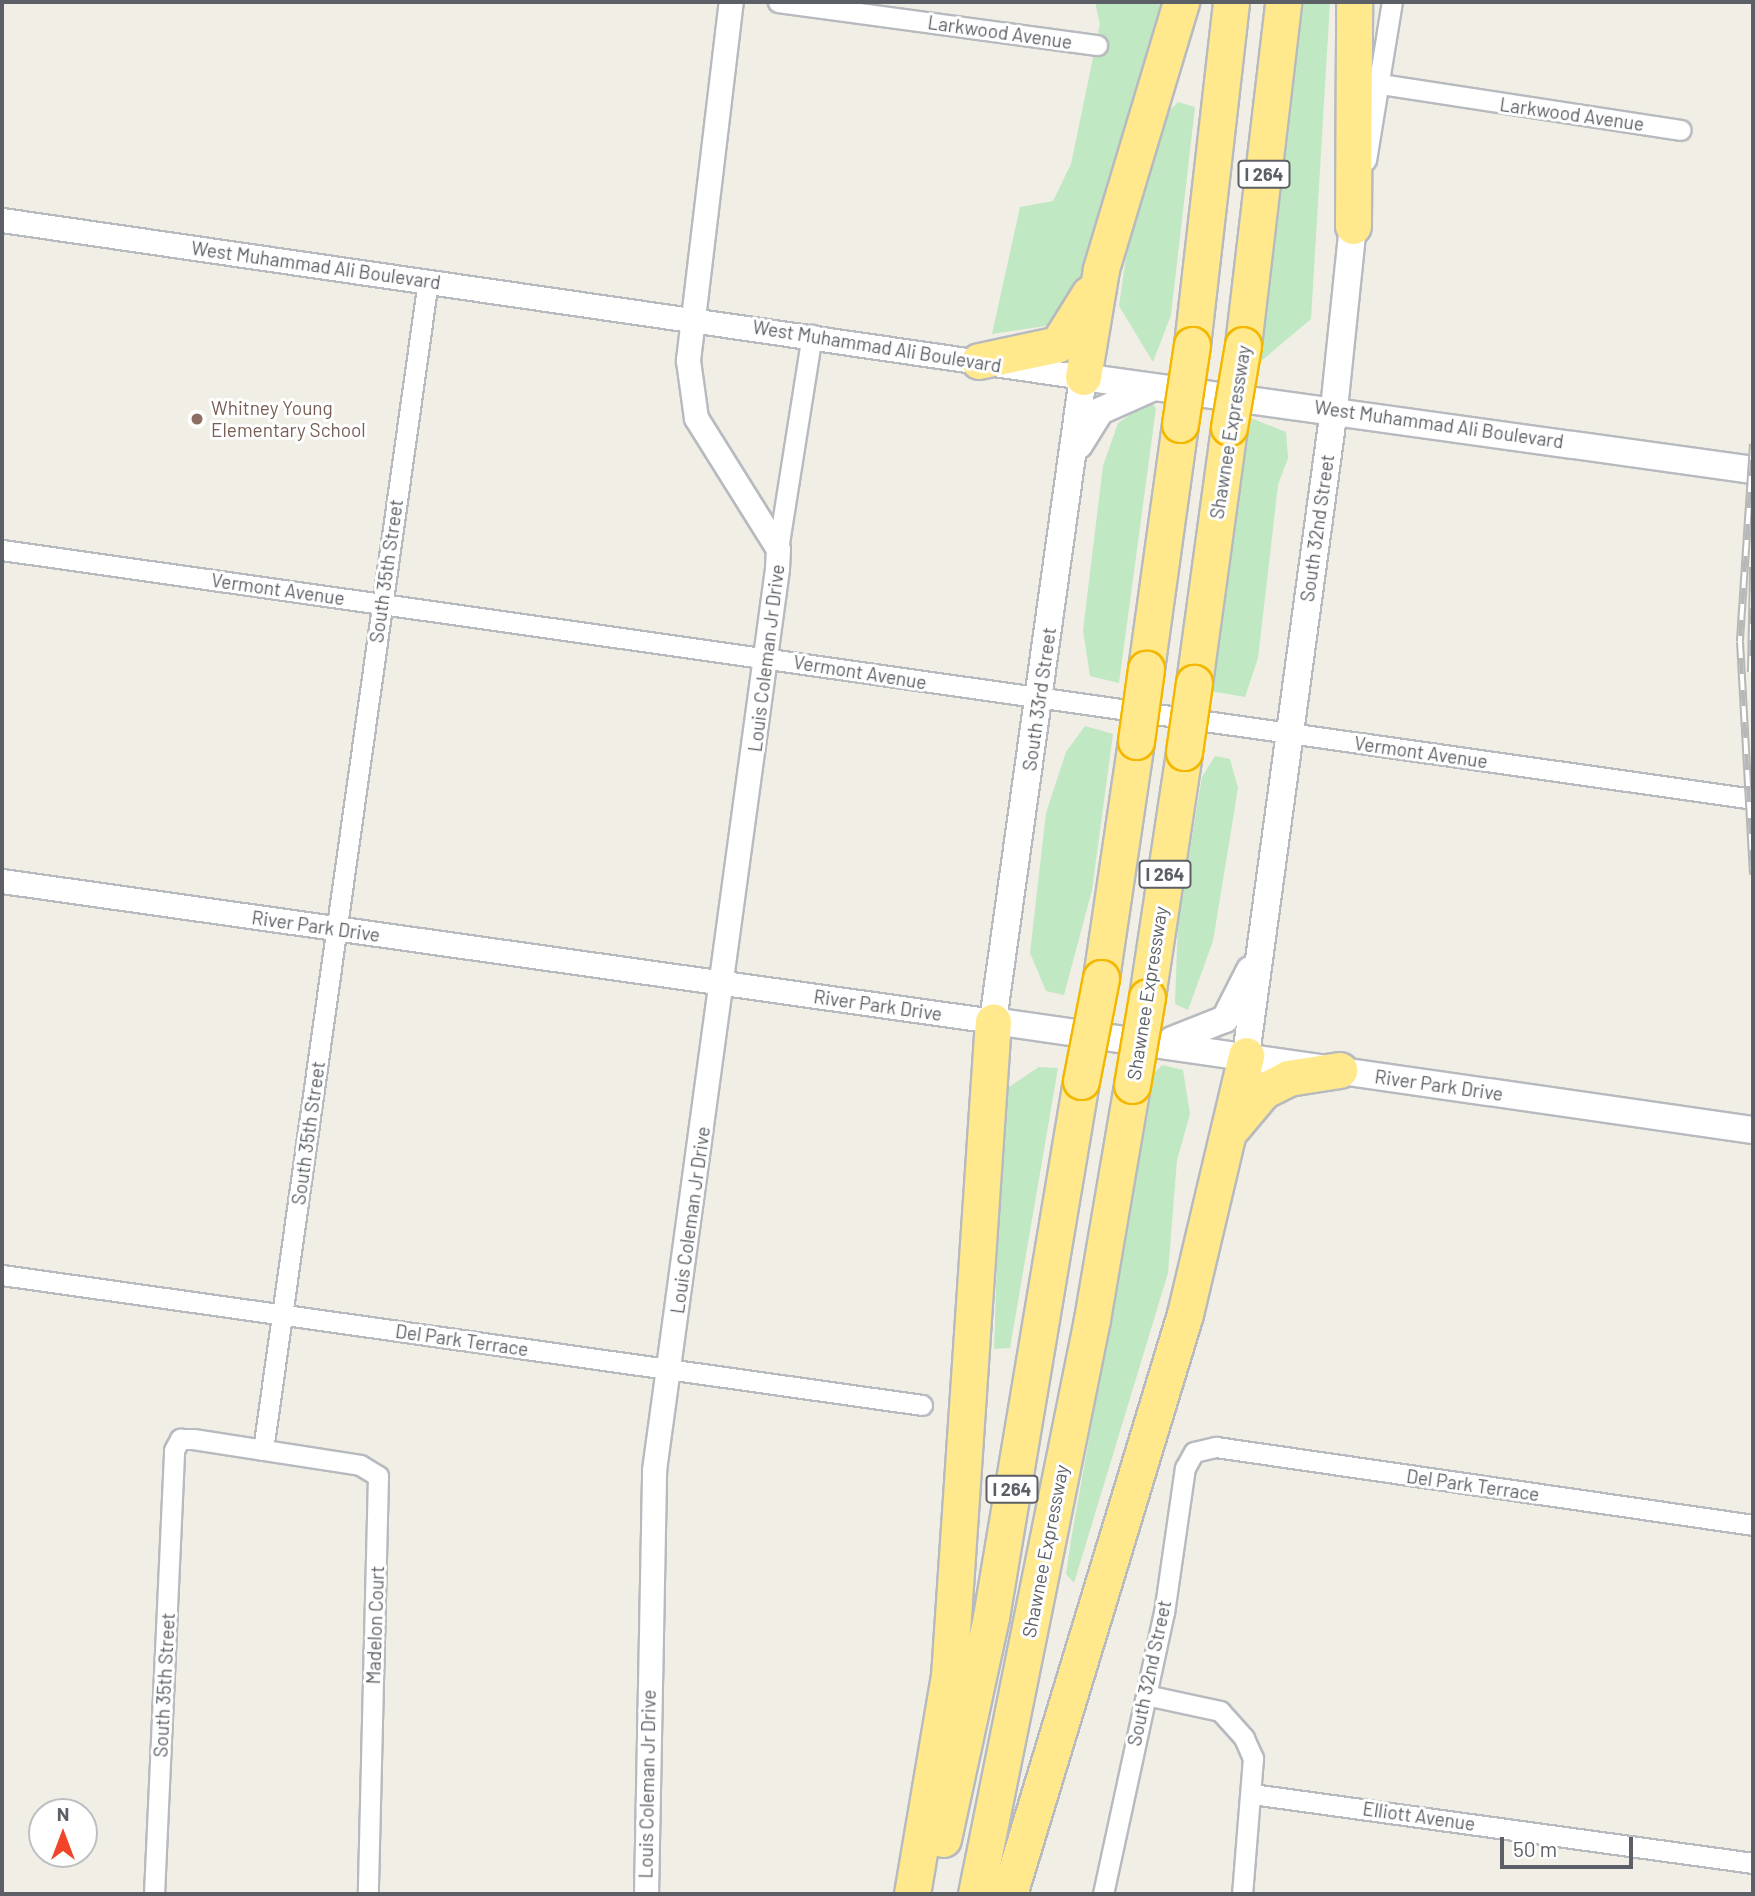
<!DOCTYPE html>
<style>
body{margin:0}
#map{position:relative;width:1755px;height:1896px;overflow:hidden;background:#f0eee5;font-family:Barlow,sans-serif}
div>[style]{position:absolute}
.green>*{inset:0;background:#c0e8c2}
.roads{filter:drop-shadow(2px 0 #b7babf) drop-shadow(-2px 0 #b7babf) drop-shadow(0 2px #b7babf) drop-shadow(0 -2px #b7babf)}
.minor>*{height:19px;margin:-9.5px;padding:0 9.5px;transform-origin:9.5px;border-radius:9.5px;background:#fff}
.tertiary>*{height:23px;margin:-11.5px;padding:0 11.5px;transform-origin:11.5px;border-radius:11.5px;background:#fff}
.secondary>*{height:26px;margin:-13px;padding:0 13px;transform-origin:13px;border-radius:13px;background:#fff}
.motorway>*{height:35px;margin:-17.5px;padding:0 17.5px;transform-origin:17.5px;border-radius:17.5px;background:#ffe98c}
.rail>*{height:8px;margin-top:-4px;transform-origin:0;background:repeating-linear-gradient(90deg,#fff 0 16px,#b6b7b7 0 32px);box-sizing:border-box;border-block:2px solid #b6b7b7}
.bridges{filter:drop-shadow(2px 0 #f4b700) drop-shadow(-2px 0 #f4b700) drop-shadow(0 2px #f4b700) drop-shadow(0 -2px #f4b700)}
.motorway-bridge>*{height:35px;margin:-17.5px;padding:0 17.5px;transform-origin:17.5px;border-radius:17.5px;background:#ffe98c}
.dots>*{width:19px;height:19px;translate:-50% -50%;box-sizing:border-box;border:4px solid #fff;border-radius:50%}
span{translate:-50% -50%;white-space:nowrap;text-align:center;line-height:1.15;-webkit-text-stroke:6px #fff;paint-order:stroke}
.shield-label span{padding:2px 5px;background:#fff;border:2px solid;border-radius:5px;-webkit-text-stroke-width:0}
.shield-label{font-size:18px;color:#5c6066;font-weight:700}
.street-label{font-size:19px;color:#5c6066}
.education-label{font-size:19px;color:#785e54}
.left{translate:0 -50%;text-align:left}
.frame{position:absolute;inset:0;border:4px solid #5c6066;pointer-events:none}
.north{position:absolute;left:28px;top:1798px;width:70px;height:70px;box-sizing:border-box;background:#fff;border:2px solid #bebfc2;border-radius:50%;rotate:0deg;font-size:19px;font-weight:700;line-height:28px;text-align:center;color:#5c6066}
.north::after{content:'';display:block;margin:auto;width:24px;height:32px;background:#f24428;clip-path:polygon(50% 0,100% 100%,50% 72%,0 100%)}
.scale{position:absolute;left:1500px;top:1837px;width:133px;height:32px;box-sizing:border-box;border:4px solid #5c6066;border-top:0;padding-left:9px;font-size:21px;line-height:24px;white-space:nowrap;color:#5c6066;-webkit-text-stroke:5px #fff;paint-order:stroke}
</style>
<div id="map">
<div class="green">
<div style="clip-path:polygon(1095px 2px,1164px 2px,1073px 302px,1052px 325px,992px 334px,1020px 207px,1053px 201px,1071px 164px,1100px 24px)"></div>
<div style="clip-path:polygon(1298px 2px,1330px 2px,1311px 319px,1260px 362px)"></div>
<div style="clip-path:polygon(1178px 102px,1195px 107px,1171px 315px,1153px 362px,1119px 306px,1126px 257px,1166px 114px)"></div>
<div style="clip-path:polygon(1150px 401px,1156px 408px,1119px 683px,1090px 676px,1083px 630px,1103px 466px,1118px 423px)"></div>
<div style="clip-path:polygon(1246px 416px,1286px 432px,1288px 458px,1278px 485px,1258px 658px,1245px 697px,1210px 691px)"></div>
<div style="clip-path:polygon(1085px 726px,1113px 734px,1092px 890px,1064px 995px,1046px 991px,1030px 953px,1046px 813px,1066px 752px)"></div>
<div style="clip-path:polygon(1215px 756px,1230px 759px,1238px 788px,1213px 941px,1188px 1010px,1175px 1004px,1178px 921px,1202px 777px)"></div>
<div style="clip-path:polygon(1162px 1065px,1183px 1070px,1190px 1114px,1177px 1160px,1168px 1273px,1074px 1583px,1066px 1574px,1072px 1534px,1155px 1072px)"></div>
<div style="clip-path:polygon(1039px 1067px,1058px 1068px,1010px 1348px,994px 1349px,1003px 1091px)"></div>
</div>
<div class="roads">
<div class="minor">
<div style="left:778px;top:2px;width:322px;rotate:7.7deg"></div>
<div style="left:1381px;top:84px;width:303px;rotate:8.7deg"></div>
<div style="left:1366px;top:160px;width:160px;rotate:-80.7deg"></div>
<div style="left:778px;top:549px;width:217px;rotate:-81deg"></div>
<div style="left:2px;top:550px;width:1769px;rotate:8.09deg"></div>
<div style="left:2px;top:1275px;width:929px;rotate:8.04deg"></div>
<div style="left:263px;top:1450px;width:1181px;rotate:-81.97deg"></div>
<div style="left:1146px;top:1695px;width:76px;rotate:12.2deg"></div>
<div style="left:1220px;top:1711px;width:36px;rotate:48deg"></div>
<div style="left:1244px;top:1738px;width:22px;rotate:66deg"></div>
<div style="left:1253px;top:1758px;width:136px;rotate:94.6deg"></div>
<div style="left:1252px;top:1794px;width:506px;rotate:7.84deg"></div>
<div style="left:154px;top:1894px;width:444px;rotate:-87.4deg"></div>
<div style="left:174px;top:1450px;width:13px;rotate:-61deg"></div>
<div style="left:180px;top:1439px;width:13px"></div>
<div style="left:193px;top:1439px;width:169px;rotate:8.8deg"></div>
<div style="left:360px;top:1465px;width:21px;rotate:31deg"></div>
<div style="left:378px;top:1476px;width:418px;rotate:91.4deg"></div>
<div style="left:1103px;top:1894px;width:288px;rotate:-77.8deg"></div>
<div style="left:1164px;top:1613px;width:147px;rotate:-81.8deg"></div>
<div style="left:1185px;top:1468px;width:18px;rotate:-61deg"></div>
<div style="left:1194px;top:1452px;width:23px;rotate:-13deg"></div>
<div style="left:1216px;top:1447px;width:543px;rotate:8.26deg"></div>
</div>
<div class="tertiary">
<div style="left:2px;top:220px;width:1092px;rotate:8.26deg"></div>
<div style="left:2px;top:881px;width:1001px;rotate:8.04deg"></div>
<div style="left:646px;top:1894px;width:424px;rotate:-88.9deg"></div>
<div style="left:654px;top:1470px;width:910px;rotate:-82.23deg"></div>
<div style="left:777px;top:568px;width:19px;rotate:-87deg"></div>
<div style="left:778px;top:549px;width:155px;rotate:-122deg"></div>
<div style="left:696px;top:418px;width:59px;rotate:-97.9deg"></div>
<div style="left:688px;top:360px;width:361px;rotate:-83.2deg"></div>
</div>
<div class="secondary">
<div style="left:1079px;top:445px;width:40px;rotate:-58deg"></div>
<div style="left:1100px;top:411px;width:57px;rotate:-23.9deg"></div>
<div style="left:1753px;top:470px;width:676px;rotate:-172.1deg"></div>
<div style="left:1083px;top:377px;width:650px;rotate:97.96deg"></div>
<div style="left:993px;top:1021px;width:768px;rotate:8.16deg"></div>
<div style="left:1172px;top:1040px;width:57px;rotate:-21.6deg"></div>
<div style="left:1225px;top:1019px;width:55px;rotate:-63deg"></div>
<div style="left:1246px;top:1055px;width:652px;rotate:-82.24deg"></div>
<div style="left:1334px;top:409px;width:184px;rotate:-84.1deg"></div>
</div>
<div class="motorway">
<div style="left:1353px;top:226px;width:224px;rotate:-89.7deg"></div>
<div style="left:1192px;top:345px;width:345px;rotate:-83.5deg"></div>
<div style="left:1243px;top:345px;width:345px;rotate:-83.3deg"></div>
<div style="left:979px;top:361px;width:81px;rotate:-12.1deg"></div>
<div style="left:1058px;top:344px;width:59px;rotate:-58.2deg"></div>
<div style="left:1083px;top:377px;width:109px;rotate:-80.5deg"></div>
<div style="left:1101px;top:269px;width:279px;rotate:-73.3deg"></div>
<div style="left:1146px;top:669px;width:247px;rotate:-82.1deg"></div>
<div style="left:1194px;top:683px;width:258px;rotate:-82.2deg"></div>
<div style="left:1101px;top:978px;width:240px;rotate:-81.6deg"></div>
<div style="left:1147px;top:997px;width:248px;rotate:-81.4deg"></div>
<div style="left:1232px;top:1128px;width:48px;rotate:-50deg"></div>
<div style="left:1263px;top:1091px;width:28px;rotate:-27deg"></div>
<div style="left:1288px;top:1078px;width:52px;rotate:-8.9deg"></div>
<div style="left:943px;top:1839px;width:227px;rotate:-77.8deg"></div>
<div style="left:991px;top:1617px;width:544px;rotate:-80.47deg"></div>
<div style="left:912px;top:1894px;width:221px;rotate:-80.4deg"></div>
<div style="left:949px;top:1676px;width:656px;rotate:-86.16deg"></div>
<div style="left:976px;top:1894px;width:587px;rotate:-78.59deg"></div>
<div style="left:1092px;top:1319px;width:237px;rotate:-80.3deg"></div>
<div style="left:1009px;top:1894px;width:606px;rotate:-73.12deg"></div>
<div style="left:1185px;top:1314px;width:266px;rotate:-76.7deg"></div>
</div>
</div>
<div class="rail">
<div style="left:1753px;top:444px;width:198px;rotate:93.8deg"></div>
<div style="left:1740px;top:642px;width:233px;rotate:86.8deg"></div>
<div style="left:1751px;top:672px;width:105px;rotate:-88.9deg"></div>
</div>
<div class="bridges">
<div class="motorway-bridge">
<div style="left:1180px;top:424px;width:80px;rotate:-81.4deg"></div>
<div style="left:1229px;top:427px;width:83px;rotate:-80.3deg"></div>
<div style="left:1136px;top:741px;width:73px;rotate:-82.1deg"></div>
<div style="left:1184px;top:752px;width:70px;rotate:-81.8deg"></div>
<div style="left:1081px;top:1081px;width:105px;rotate:-79deg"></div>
<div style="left:1132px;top:1085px;width:89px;rotate:-80.3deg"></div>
</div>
</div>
<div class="dots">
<div style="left:197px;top:419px;background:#8d6e63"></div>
</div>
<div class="shield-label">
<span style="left:1264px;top:174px">I 264</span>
<span style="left:1165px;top:874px">I 264</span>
<span style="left:1012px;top:1489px">I 264</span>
</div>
<div class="street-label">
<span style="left:1000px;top:32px;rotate:8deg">Larkwood Avenue</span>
<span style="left:1572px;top:114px;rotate:8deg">Larkwood Avenue</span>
<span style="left:316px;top:265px;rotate:8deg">West Muhammad Ali Boulevard</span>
<span style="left:877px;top:346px;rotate:9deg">West Muhammad Ali Boulevard</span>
<span style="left:1439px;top:424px;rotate:8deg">West Muhammad Ali Boulevard</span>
<span style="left:1230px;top:432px;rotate:-81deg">Shawnee Expressway</span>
<span style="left:1317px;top:528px;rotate:-82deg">South 32nd Street</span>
<span style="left:386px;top:571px;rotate:-82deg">South 35th Street</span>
<span style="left:278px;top:589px;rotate:8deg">Vermont Avenue</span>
<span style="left:766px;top:658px;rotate:-83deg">Louis Coleman Jr Drive</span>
<span style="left:860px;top:672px;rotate:9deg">Vermont Avenue</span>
<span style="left:1039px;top:699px;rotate:-82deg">South 33rd Street</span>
<span style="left:1421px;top:752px;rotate:8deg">Vermont Avenue</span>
<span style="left:316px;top:926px;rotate:8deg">River Park Drive</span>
<span style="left:1147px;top:993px;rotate:-81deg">Shawnee Expressway</span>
<span style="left:878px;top:1005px;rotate:8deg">River Park Drive</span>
<span style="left:1439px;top:1085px;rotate:8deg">River Park Drive</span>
<span style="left:308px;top:1133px;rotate:-82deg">South 35th Street</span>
<span style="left:690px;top:1220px;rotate:-82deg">Louis Coleman Jr Drive</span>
<span style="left:462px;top:1340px;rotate:8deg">Del Park Terrace</span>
<span style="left:1473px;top:1485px;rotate:8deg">Del Park Terrace</span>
<span style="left:1045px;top:1551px;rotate:-79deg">Shawnee Expressway</span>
<span style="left:375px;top:1625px;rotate:-88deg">Madelon Court</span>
<span style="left:1149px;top:1673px;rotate:-78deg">South 32nd Street</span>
<span style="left:164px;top:1685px;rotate:-87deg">South 35th Street</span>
<span style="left:647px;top:1784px;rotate:-89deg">Louis Coleman Jr Drive</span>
<span style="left:1419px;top:1816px;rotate:8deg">Elliott Avenue</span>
</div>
<div class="education-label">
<span class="left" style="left:211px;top:419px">Whitney Young<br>Elementary School</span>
</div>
<div class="frame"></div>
<div class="north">N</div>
<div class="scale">50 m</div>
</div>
